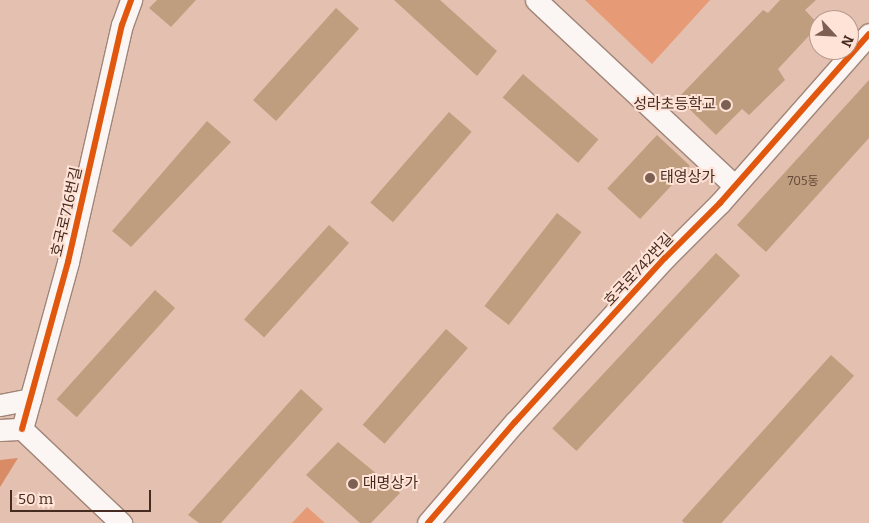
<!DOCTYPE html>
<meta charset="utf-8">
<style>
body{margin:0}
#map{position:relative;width:869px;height:523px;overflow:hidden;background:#e4c0b0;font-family:Bitter,"Noto Sans KR",serif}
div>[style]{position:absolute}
.green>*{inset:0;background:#e69a76}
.forest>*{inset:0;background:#d88b64}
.building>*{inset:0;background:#bf9e7f;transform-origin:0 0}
.roads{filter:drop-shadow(1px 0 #a08578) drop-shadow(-1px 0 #a08578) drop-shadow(0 1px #a08578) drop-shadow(0 -1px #a08578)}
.minor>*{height:21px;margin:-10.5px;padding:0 10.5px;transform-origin:10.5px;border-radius:10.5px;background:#fbf6f3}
.cycleway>*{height:6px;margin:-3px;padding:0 3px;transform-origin:3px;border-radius:3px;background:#e0570d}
.dots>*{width:14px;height:14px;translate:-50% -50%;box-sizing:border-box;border:2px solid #ffe3d7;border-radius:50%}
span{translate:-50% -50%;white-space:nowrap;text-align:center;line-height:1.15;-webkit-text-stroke:4px #ffe3d7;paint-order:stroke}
.number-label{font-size:12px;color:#644838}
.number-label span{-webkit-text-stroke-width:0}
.poi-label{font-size:15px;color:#462c20}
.right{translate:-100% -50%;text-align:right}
.left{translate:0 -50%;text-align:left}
.street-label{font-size:15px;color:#462c20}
.north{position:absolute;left:809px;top:10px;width:50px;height:50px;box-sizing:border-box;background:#ffe3d7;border:1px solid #b59a8e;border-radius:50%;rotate:115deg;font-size:14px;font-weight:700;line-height:20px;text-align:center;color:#462c20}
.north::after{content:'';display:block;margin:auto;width:18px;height:22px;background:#7d6052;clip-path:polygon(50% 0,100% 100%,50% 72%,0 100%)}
.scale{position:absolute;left:10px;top:490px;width:141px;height:22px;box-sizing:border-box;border:2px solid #462c20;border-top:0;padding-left:6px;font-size:15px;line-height:18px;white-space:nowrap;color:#462c20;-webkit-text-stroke:4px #ffe3d7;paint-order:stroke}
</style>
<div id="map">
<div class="green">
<div style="clip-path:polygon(585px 0,710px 0,652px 64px)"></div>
<div style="clip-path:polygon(307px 507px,325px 523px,292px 523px)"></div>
</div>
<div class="forest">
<div style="clip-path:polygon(18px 458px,0 487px,0 460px)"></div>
</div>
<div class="building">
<div style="clip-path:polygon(157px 0,196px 0,171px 27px,149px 8px)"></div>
<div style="clip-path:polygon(394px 0,440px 0,497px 51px,477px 76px)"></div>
<div style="clip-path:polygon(780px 0,816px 0,805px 10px,819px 25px,778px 69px,785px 80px,749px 115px,742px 109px,716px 135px,678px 98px,763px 10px,768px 13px)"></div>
<div style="left:336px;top:8px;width:31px;height:124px;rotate:42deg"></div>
<div style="left:523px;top:74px;width:100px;height:31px;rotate:41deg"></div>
<div style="clip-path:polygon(869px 80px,869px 138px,766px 252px,737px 225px)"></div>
<div style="left:449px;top:112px;width:30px;height:120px;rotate:41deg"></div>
<div style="clip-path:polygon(207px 121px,231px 142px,131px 247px,112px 231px)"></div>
<div style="left:657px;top:135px;width:45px;height:73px;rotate:43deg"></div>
<div style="left:557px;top:213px;width:31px;height:118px;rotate:38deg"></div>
<div style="left:329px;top:225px;width:27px;height:127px;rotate:42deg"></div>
<div style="left:716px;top:253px;width:33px;height:240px;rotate:43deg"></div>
<div style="left:155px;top:290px;width:27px;height:147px;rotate:42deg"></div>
<div style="left:446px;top:329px;width:29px;height:127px;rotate:41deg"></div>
<div style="left:831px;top:355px;width:31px;height:223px;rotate:42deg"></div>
<div style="clip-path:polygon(301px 389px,323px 409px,221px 523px,199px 523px,188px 515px)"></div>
<div style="clip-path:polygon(338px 442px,400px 493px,371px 523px,360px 523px,306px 475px)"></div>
</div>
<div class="roads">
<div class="minor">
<div style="left:536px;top:0;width:272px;rotate:43.1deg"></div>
<div style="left:0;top:405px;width:31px;rotate:-11deg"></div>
<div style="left:22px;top:429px;width:173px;rotate:-74.6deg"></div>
<div style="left:68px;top:262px;width:243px;rotate:-77.2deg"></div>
<div style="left:122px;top:25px;width:27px;rotate:-70deg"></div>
<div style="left:22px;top:429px;width:137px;rotate:43.5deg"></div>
<div style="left:0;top:430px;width:22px;rotate:-3deg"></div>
<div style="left:428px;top:523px;width:133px;rotate:-49.3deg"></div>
<div style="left:515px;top:422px;width:222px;rotate:-47.6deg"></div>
<div style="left:665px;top:258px;width:78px;rotate:-45deg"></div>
<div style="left:720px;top:203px;width:225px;rotate:-48.6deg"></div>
</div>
</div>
<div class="cycleway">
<div style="left:22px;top:429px;width:173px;rotate:-74.6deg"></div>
<div style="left:68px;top:262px;width:243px;rotate:-77.2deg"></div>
<div style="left:122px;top:25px;width:27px;rotate:-70deg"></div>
<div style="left:428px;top:523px;width:133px;rotate:-49.3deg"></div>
<div style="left:515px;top:422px;width:222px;rotate:-47.6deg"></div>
<div style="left:665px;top:258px;width:78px;rotate:-45deg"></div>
<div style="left:720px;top:203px;width:225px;rotate:-48.6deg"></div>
</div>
<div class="dots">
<div style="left:726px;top:105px;background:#7d6052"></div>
<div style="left:650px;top:178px;background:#7d6052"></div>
<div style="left:353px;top:484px;background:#7d6052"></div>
</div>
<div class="number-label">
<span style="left:803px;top:182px">705동</span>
</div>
<div class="poi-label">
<span class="right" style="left:716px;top:105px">성라초등학교</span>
<span class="left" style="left:660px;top:178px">태영상가</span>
<span class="left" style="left:363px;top:484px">대명상가</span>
</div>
<div class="street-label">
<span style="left:67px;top:212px;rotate:-77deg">호국로716번길</span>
<span style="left:639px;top:270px;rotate:-47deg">호국로742번길</span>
</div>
<div class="north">N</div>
<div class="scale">50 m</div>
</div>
